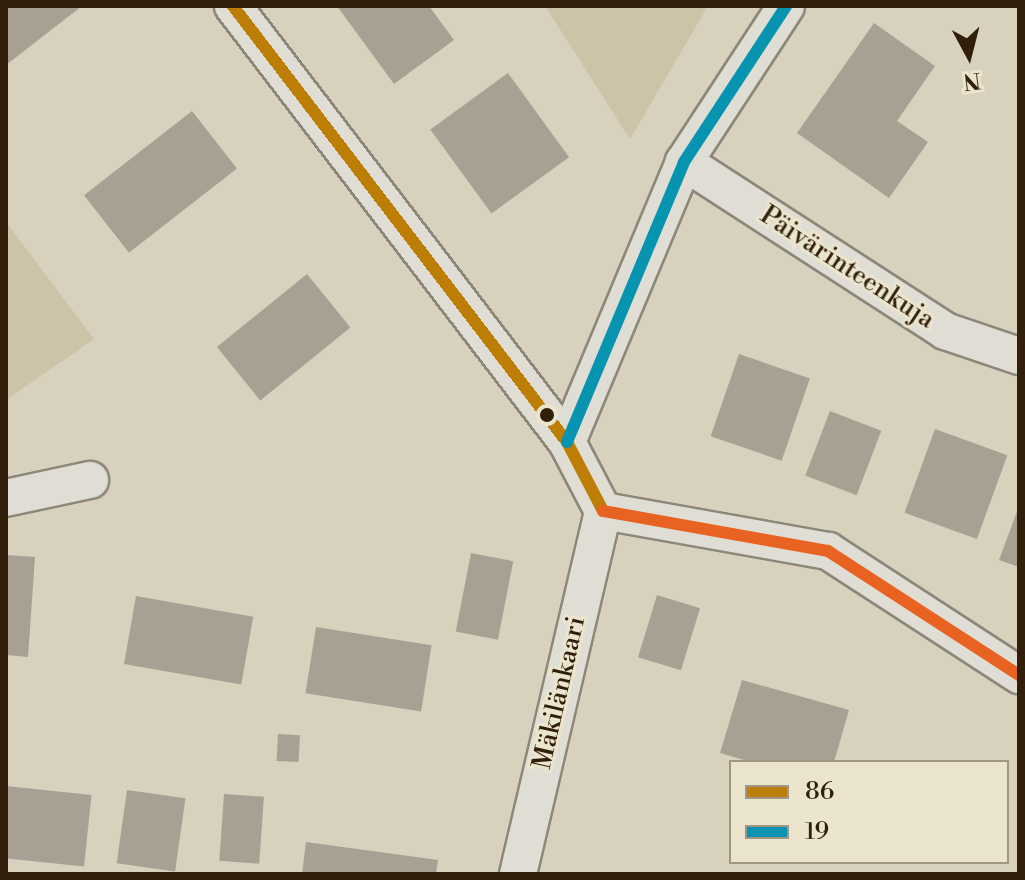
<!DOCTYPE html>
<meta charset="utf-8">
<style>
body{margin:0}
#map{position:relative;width:1025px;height:880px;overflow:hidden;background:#d8d1be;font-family:"Libre Bodoni",serif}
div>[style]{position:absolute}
.green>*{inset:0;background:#cdc3a9}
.building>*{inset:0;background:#a7a194;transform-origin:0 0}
.roads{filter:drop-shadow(2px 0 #8d877a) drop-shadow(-2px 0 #8d877a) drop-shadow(0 2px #8d877a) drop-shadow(0 -2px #8d877a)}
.street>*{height:36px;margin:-18px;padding:0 18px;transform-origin:18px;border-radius:18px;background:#e0ded4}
.bus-1>*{height:12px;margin:-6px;padding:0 6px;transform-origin:6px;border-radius:6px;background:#bc7e04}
.bus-2>*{height:12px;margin:-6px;padding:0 6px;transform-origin:6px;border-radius:6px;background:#0794b1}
.bus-3>*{height:12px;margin:-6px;padding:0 6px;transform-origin:6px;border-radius:6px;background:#e86221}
.dots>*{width:22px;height:22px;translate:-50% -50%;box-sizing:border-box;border:4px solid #ece5ce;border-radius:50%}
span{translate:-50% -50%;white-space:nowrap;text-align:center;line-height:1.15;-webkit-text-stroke:6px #ece5ce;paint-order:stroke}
.street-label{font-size:26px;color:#311f0c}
.frame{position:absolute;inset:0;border:8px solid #311f0c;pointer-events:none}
.legend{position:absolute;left:729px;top:760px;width:280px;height:104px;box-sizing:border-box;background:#ece5ce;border:2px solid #a19680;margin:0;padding:10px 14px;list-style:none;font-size:24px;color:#311f0c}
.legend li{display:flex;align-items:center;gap:16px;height:40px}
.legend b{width:40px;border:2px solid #a19680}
.north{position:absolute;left:929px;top:16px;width:80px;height:80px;-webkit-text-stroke:6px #ece5ce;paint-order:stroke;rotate:173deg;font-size:22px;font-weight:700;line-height:32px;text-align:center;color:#311f0c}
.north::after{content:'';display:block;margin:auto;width:28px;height:36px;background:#311f0c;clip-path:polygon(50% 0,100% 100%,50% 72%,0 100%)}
</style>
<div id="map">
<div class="green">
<div style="clip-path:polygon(545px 6px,708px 6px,630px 139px)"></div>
<div style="clip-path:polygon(6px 222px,94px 339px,6px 400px)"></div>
</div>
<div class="building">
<div style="clip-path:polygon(6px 6px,82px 6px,6px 65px)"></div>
<div style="clip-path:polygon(337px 6px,429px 6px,454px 40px,394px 84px)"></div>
<div style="clip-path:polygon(874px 23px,935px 66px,897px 121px,928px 142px,889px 198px,797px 133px)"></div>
<div style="left:508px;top:73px;width:104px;height:96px;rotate:54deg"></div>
<div style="left:192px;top:111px;width:73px;height:137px;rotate:52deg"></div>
<div style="left:307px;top:274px;width:69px;height:116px;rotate:51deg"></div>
<div style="left:739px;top:354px;width:75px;height:87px;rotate:19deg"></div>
<div style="left:830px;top:411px;width:55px;height:69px;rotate:21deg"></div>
<div style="left:935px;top:429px;width:77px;height:89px;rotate:20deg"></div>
<div style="clip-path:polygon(1019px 506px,1019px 567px,999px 560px)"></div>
<div style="left:471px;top:553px;width:43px;height:80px;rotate:11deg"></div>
<div style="clip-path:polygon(6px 555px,35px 557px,28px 657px,6px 655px)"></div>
<div style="left:657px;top:595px;width:45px;height:65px;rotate:17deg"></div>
<div style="left:136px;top:596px;width:119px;height:69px;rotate:10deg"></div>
<div style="left:316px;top:627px;width:117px;height:67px;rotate:9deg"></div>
<div style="clip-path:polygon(742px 680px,849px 710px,834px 762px,751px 762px,720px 753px)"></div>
<div style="left:278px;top:734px;width:22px;height:27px;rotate:3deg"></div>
<div style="left:6px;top:786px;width:86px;height:72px;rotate:6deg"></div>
<div style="left:127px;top:790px;width:59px;height:74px;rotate:8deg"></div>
<div style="left:224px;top:794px;width:40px;height:67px;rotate:4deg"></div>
<div style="clip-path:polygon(306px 842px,438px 860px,436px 874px,302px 874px)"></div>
</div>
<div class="roads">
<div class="street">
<div style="left:233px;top:6px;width:549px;rotate:52.55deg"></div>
<div style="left:567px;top:442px;width:78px;rotate:62.4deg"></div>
<div style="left:684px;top:162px;width:311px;rotate:32.9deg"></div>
<div style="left:945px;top:331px;width:78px;rotate:18.7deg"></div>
<div style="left:567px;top:442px;width:303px;rotate:-67.3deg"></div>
<div style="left:684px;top:162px;width:186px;rotate:-56.8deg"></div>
<div style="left:6px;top:498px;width:86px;rotate:-12.1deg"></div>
<div style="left:603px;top:511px;width:229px;rotate:10.1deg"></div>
<div style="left:828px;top:551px;width:228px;rotate:33deg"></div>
<div style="left:518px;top:874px;width:373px;rotate:-76.8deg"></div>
</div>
</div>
<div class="bus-1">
<div style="left:233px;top:6px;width:549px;rotate:52.55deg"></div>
<div style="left:567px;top:442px;width:78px;rotate:62.4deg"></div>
</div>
<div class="bus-2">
<div style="left:567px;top:442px;width:303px;rotate:-67.3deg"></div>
<div style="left:684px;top:162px;width:186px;rotate:-56.8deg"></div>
</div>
<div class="bus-3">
<div style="left:603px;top:511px;width:229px;rotate:10.1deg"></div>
<div style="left:828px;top:551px;width:228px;rotate:33deg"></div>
</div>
<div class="dots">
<div style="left:547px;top:415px;background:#311f0c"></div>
</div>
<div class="street-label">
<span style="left:847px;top:268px;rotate:33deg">Päivärinteenkuja</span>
<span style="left:560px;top:693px;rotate:-77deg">Mäkilänkaari</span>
</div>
<div class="frame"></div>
<ul class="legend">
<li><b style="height:10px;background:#bc7e04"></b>86</li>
<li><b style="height:10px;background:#0794b1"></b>19</li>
</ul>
<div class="north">N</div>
</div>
